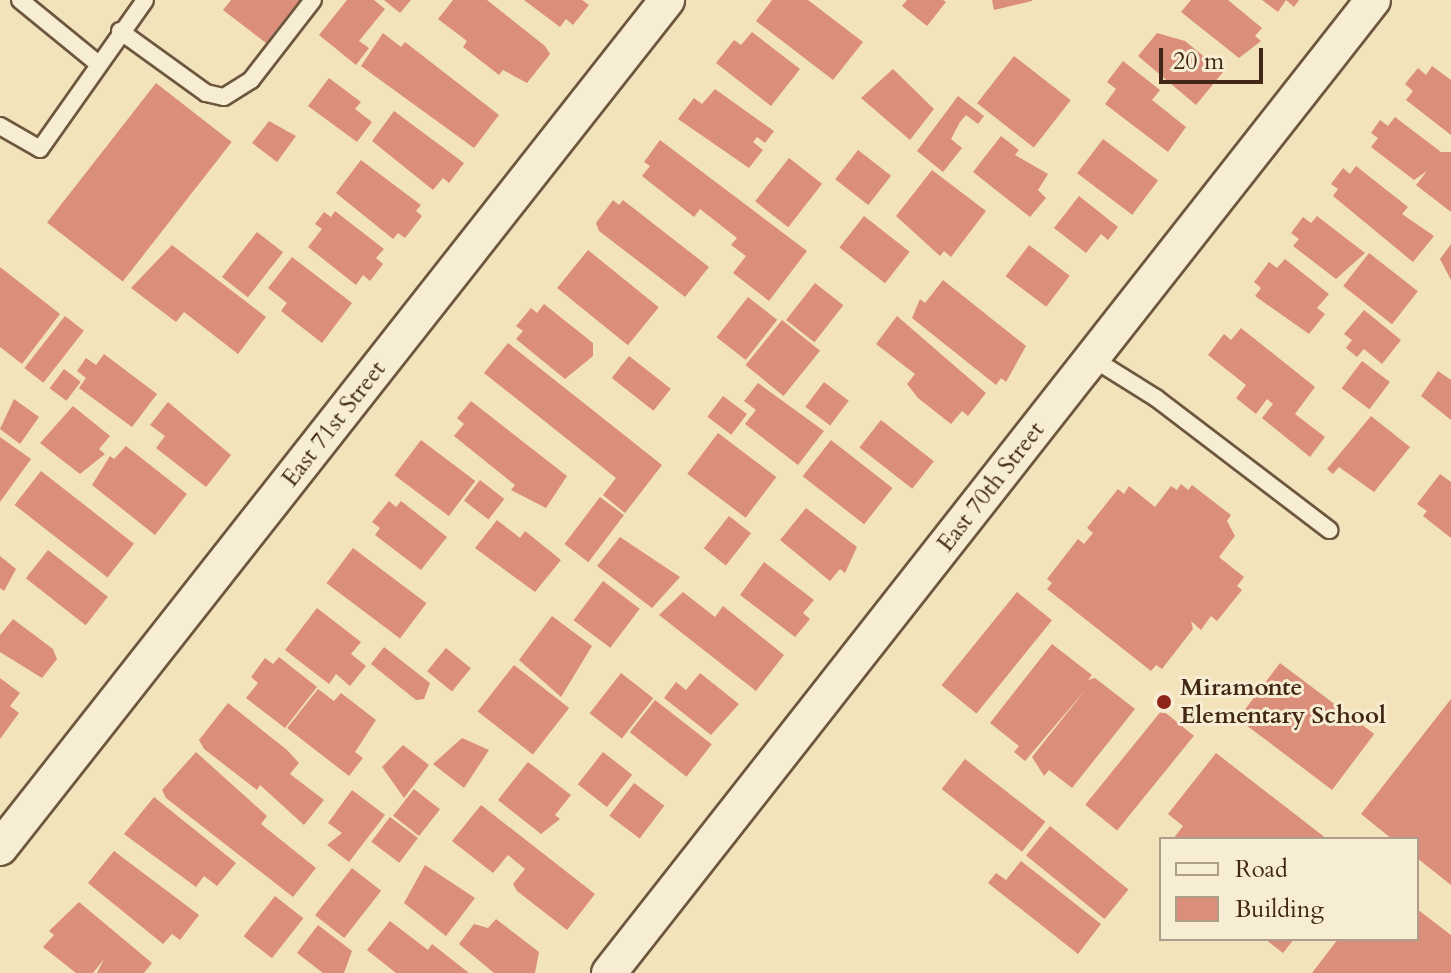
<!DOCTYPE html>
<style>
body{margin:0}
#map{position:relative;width:1451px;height:973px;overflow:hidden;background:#f3e3bb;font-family:Cardo,serif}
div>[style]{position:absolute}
.building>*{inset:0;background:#db8e7a;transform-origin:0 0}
.roads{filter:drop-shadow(2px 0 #6e563f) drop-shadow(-2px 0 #6e563f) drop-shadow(0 2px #6e563f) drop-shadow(0 -2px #6e563f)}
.service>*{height:16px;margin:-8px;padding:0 8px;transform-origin:8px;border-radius:8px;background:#f7edd3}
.minor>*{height:34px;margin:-17px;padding:0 17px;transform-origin:17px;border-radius:17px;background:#f7edd3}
.dots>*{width:22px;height:22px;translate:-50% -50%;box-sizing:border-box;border:4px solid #f7edd3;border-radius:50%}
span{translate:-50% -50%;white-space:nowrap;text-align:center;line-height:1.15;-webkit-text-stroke:6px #f7edd3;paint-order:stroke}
.street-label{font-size:24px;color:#422716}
.poi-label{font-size:24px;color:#422716;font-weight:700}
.left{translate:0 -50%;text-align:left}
.legend{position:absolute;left:1159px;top:837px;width:260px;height:104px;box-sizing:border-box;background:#f7edd3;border:2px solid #af9e87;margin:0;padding:10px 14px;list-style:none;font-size:24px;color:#422716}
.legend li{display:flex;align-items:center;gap:16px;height:40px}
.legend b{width:40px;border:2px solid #af9e87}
.scale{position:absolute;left:1159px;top:48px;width:104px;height:36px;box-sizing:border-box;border:4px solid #422716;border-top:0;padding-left:10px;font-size:24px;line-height:28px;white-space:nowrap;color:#422716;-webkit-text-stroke:6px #f7edd3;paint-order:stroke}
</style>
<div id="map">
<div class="building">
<div style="clip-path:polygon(231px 0,308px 0,300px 11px,294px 7px,266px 43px,223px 10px)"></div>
<div style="clip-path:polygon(347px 0,374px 0,385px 9px,359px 41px,369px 48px,356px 65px,319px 35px)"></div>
<div style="clip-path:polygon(384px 0,411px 0,400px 13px)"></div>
<div style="clip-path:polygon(453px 0,487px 0,545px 46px,550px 54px,527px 83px,503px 70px,499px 75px,463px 47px,467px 41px,438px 19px)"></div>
<div style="clip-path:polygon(524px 0,582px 0,589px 5px,573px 25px,566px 19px,560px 27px)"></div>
<div style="clip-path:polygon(772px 0,808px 0,863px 42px,833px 80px,756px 21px)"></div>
<div style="clip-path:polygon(907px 0,943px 0,946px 2px,927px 26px,902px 6px)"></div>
<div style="clip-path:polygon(992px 0,1032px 0,1032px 1px,994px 10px)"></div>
<div style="clip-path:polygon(1191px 0,1228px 0,1262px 28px,1255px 36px,1261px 41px,1239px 58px,1181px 12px)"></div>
<div style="clip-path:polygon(1262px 0,1299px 0,1294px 7px,1286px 0,1278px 12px)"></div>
<div style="clip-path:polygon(752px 32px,800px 69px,771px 106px,716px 63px,734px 40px,741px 45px)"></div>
<div style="clip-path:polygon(383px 33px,401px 47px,405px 42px,499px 115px,474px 148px,361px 66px)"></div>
<div style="clip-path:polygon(1157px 33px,1185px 41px,1223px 72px,1196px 105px,1138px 56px)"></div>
<div style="left:1014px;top:56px;width:72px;height:60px;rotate:38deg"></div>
<div style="clip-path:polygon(1123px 61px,1160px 90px,1152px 100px,1186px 127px,1168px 152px,1105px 104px,1116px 89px,1107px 82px)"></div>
<div style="clip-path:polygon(1432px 66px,1451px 80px,1451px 135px,1406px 100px,1413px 91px,1405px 84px,1418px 68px,1426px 75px)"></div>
<div style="clip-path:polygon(893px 69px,934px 109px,910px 140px,861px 98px)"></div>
<div style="clip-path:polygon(329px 78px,361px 102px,355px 109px,372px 122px,357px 142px,308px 106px)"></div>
<div style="left:156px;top:83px;width:96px;height:177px;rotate:38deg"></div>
<div style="clip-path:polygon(715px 89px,774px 131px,765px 143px,757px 137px,753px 142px,763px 150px,749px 168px,678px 119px,694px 98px,702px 104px)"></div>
<div style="clip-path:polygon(958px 96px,984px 116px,978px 124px,966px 115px,960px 122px,951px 139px,962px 148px,943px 172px,917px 151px)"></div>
<div style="clip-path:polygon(394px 111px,464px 163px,449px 183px,443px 178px,433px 190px,372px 141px)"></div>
<div style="clip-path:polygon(1395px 117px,1441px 152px,1451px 152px,1451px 212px,1416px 185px,1427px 171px,1414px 180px,1371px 147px,1378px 138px,1371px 133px,1380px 120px,1388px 126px)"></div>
<div style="clip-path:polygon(269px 121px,296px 136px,277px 162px,252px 143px)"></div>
<div style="clip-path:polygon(1001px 136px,1019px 150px,1015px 155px,1048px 174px,1038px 190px,1046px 198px,1030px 217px,973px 172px)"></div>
<div style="left:1103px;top:139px;width:69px;height:43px;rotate:37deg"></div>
<div style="clip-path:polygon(660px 140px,807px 251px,769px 301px,733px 273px,746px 256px,731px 245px,737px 238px,700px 209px,694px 217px,642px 176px,650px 166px,644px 162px)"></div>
<div style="left:858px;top:150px;width:42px;height:37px;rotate:38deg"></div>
<div style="left:789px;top:158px;width:42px;height:55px;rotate:38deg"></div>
<div style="clip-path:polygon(361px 160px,421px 205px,416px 211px,422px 216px,405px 238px,398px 233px,393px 239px,336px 193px)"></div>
<div style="clip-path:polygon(1356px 166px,1408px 207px,1402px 214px,1434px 236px,1413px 262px,1333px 196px,1338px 189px,1331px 184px,1343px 168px,1350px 174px)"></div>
<div style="clip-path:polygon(932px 170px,986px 211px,951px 257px,944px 251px,940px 256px,896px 216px)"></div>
<div style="clip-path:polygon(1079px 196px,1118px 227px,1108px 240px,1101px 234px,1086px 253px,1054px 228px)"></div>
<div style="clip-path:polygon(613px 200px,619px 205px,623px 200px,709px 267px,685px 297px,599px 231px,596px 223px)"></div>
<div style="clip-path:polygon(335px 211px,384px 249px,376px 258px,383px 264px,370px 281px,363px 275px,356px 285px,308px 247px,322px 229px,315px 224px,324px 212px,331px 217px)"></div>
<div style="left:864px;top:216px;width:58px;height:40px;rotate:38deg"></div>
<div style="clip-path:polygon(1317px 216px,1365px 253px,1336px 279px,1293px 246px,1299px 239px,1291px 233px,1303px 217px,1311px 223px)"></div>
<div style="left:257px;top:232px;width:33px;height:57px;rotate:38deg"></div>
<div style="clip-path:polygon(1451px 244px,1451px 280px,1440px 259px)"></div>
<div style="clip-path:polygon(172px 245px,266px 317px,238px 354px,184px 312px,176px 322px,131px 288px)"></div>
<div style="left:1029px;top:245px;width:51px;height:39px;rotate:37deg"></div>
<div style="left:588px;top:250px;width:91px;height:49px;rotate:39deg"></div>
<div style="left:1369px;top:253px;width:62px;height:42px;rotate:38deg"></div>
<div style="clip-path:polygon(292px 257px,352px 303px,322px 343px,281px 311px,287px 303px,268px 288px)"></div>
<div style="clip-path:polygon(1285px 259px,1329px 294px,1317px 308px,1325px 314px,1309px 334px,1255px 296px,1261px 288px,1254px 282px,1269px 262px,1277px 268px)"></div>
<div style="clip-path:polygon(0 267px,60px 314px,22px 364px,0 347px)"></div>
<div style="clip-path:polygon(943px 280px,1026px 346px,1006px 382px,1001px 378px,996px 385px,912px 318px,920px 299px,925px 303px)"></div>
<div style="left:815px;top:283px;width:36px;height:47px;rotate:38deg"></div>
<div style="left:748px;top:297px;width:37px;height:51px;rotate:38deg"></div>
<div style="clip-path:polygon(544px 304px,593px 343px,593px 356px,565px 379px,516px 339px,523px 331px,516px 326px,531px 308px,537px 313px)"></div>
<div style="clip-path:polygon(1364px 310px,1401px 340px,1382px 364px,1364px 349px,1357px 357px,1346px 348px,1352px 340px,1344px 334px)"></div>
<div style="left:65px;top:316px;width:24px;height:66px;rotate:38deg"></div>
<div style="clip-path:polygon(897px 316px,986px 393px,968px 416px,962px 411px,951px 424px,918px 398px,907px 384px,915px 374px,876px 344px)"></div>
<div style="left:782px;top:320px;width:49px;height:58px;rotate:39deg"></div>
<div style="clip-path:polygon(1241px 328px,1315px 387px,1295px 414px,1325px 437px,1310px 457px,1262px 418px,1273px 404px,1267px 399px,1256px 414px,1236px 398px,1246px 385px,1208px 355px,1224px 334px,1231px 340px)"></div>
<div style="clip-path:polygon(508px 343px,662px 465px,625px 513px,603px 495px,616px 478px,484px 373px)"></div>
<div style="clip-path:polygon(104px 354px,157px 394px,132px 427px,79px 388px,86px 378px,77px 371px,86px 358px,96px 365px)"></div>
<div style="left:629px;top:356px;width:53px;height:28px;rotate:38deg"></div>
<div style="left:1362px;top:361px;width:35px;height:34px;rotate:37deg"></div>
<div style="left:64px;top:369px;width:21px;height:24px;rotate:37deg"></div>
<div style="clip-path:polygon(1438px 371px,1451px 380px,1451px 420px,1421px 396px)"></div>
<div style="left:824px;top:382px;width:31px;height:31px;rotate:37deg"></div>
<div style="clip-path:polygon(758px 383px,824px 431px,798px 465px,745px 424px,756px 410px,744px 401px)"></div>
<div style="left:723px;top:396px;width:30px;height:26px;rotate:37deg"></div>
<div style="clip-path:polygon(14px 399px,39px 417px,20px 444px,0 429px)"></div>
<div style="clip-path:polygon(471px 401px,567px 476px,546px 508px,511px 490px,515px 485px,454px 436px,464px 424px,457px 418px)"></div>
<div style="clip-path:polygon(168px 402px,231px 455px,206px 487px,156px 448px,165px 436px,150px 425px)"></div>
<div style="clip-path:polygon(73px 406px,110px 436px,99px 449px,105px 454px,80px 474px,40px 443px)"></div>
<div style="clip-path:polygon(1371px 416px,1410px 447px,1374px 492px,1339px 467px,1333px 474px,1327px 469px)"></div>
<div style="left:881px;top:420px;width:67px;height:35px;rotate:38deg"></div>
<div style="left:718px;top:433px;width:73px;height:51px;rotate:37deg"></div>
<div style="clip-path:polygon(0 437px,31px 459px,0 502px)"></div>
<div style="left:421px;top:440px;width:68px;height:44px;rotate:37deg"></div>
<div style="left:831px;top:440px;width:78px;height:46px;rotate:38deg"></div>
<div style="clip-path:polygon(126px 446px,187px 494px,155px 535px,92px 485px,110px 456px,114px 459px)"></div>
<div style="left:41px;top:471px;width:118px;height:43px;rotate:38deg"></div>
<div style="clip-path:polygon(1440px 474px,1451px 482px,1451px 538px,1423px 516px,1427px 511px,1417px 504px)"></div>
<div style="left:480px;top:480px;width:31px;height:26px;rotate:38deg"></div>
<div style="clip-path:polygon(1181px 484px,1188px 490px,1192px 485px,1231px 515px,1227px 521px,1235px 536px,1219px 557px,1244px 577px,1237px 586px,1242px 590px,1217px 621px,1211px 616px,1201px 630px,1191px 621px,1193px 629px,1162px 669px,1156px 665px,1151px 671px,1047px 589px,1052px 583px,1047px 579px,1078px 539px,1084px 544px,1093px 533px,1087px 528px,1118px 489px,1124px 494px,1129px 486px,1155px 507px,1171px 486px,1177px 490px)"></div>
<div style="left:600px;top:497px;width:30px;height:59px;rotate:37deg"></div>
<div style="clip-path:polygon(389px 501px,396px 507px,401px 501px,447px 537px,421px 570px,375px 535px,380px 528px,372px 522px)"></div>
<div style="clip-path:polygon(806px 508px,857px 547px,845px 573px,840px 569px,830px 581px,780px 540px)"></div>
<div style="left:729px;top:516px;width:28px;height:41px;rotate:38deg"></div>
<div style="clip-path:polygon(497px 520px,520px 538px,525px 531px,561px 560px,535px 592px,475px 548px)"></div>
<div style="clip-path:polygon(620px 537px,680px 577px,652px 608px,597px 566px)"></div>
<div style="left:353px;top:548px;width:92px;height:44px;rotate:37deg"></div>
<div style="left:48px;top:550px;width:76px;height:36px;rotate:38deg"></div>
<div style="clip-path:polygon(0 556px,16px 569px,4px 591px,0 588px)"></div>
<div style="clip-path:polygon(764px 562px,814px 600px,803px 613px,810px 619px,795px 637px,740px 595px)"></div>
<div style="left:603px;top:581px;width:46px;height:49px;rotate:37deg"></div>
<div style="clip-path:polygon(683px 592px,715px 617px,723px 606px,784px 655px,756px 691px,659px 615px)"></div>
<div style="left:1017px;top:592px;width:45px;height:120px;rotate:39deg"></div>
<div style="clip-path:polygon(317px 608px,361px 642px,351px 654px,366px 666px,350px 686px,336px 674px,329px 684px,285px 650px)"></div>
<div style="clip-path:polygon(552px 616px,592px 646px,561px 697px,519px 660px)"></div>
<div style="clip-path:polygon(13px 619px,53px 649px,57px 659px,42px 678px,0 652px,0 635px)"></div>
<div style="clip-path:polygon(1052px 644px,1092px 675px,1088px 680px,1095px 678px,1135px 709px,1072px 788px,1049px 770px,1044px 776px,1032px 757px,1087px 688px,1025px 761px,1014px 752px,1019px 746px,990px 723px)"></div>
<div style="clip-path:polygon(384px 647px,430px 683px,424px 699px,416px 700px,371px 664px)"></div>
<div style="left:446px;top:648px;width:32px;height:30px;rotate:39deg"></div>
<div style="clip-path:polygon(279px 657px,317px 687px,285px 728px,246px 698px,258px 683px,251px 677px,265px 658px,273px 664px)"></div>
<div style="left:1280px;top:663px;width:118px;height:70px;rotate:37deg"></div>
<div style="left:514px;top:665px;width:70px;height:59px;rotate:38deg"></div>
<div style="left:621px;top:673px;width:41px;height:51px;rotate:38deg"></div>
<div style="clip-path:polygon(700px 673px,739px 704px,711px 735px,664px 698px,676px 682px,686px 690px)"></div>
<div style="clip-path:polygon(0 678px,20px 693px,10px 706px,19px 713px,0 739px)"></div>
<div style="clip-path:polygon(318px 689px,334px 701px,341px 693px,376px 720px,355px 752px,363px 758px,349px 776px,287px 728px)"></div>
<div style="clip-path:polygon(1451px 699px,1451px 885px,1417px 858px,1417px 839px,1392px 839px,1361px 814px)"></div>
<div style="left:655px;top:700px;width:72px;height:41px;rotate:38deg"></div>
<div style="clip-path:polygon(228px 703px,287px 750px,299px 763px,290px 774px,324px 800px,304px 825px,260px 785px,257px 790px,204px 749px,199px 740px)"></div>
<div style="left:1162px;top:710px;width:41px;height:122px;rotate:39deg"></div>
<div style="clip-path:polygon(462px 738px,489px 750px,464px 788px,433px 764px)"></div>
<div style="clip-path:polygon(403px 745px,429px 765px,404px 798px,382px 767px)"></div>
<div style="clip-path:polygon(196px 752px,267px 816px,261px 824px,316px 868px,293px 897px,166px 798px,162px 790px)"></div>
<div style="left:603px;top:752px;width:37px;height:41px;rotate:38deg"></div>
<div style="clip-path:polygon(1216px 753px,1327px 839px,1173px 839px,1183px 826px,1168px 814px)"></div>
<div style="left:965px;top:759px;width:102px;height:38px;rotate:38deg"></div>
<div style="clip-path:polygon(528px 762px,571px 795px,555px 815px,560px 819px,541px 834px,498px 800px)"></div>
<div style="left:634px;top:783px;width:38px;height:41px;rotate:37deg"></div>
<div style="left:414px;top:789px;width:33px;height:34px;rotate:38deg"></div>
<div style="clip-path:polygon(352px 790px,385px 815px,349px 862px,327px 845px,342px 833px,328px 823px)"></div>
<div style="clip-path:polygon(154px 797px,236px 863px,217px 886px,204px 876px,196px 887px,124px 834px)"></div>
<div style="clip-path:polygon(481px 805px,595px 894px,567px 930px,517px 891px,513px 884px,525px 869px,508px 855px,493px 873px,452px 841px)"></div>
<div style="left:390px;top:817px;width:35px;height:31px;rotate:37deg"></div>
<div style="left:1050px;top:826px;width:101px;height:38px;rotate:39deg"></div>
<div style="clip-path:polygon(114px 851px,199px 915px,180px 940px,172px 934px,163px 944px,88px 883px)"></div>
<div style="clip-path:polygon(1021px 861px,1101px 924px,1078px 954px,988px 883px,996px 873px,1006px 880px)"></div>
<div style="clip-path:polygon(425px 865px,475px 898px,446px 936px,404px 903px)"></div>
<div style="left:352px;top:868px;width:37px;height:60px;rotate:38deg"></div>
<div style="left:275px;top:896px;width:36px;height:51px;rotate:38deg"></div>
<div style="clip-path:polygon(79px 902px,152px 963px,144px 973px,97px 973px,104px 959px,93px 973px,76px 973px,43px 947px,54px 935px,49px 931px)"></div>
<div style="clip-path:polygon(1417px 909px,1451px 935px,1451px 973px,1312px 973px,1338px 939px,1417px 939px)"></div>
<div style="clip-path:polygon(496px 919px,539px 952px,535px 973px,494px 973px,459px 944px,474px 924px,488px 928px)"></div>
<div style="clip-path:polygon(390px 921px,428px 950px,432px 944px,469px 973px,396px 973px,367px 950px)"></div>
<div style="clip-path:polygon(318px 925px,352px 951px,344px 973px,323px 973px,297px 953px)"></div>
<div style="clip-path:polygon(1265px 939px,1294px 939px,1283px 953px)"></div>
</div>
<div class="roads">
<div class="service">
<div style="left:20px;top:0;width:98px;rotate:39.2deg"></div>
<div style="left:120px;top:31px;width:106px;rotate:35.8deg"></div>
<div style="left:206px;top:93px;width:18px;rotate:13deg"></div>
<div style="left:224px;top:97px;width:32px;rotate:-32deg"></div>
<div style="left:251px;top:80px;width:101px;rotate:-52.2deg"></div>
<div style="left:0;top:126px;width:46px;rotate:29.9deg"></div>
<div style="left:40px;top:149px;width:182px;rotate:-54.8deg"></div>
<div style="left:1092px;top:358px;width:75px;rotate:32deg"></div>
<div style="left:1156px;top:398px;width:218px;rotate:37.3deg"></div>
</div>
<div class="minor">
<div style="left:0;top:848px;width:1079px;rotate:-51.81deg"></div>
<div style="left:609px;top:973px;width:1237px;rotate:-51.86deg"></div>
</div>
</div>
<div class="dots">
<div style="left:1164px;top:702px;background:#8f2418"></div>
</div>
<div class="street-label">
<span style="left:334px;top:424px;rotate:-52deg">East 71st Street</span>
<span style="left:991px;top:487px;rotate:-52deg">East 70th Street</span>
</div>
<div class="poi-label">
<span class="left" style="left:1180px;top:702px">Miramonte<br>Elementary School</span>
</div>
<ul class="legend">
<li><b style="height:10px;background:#f7edd3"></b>Road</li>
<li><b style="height:22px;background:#db8e7a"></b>Building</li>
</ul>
<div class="scale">20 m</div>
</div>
